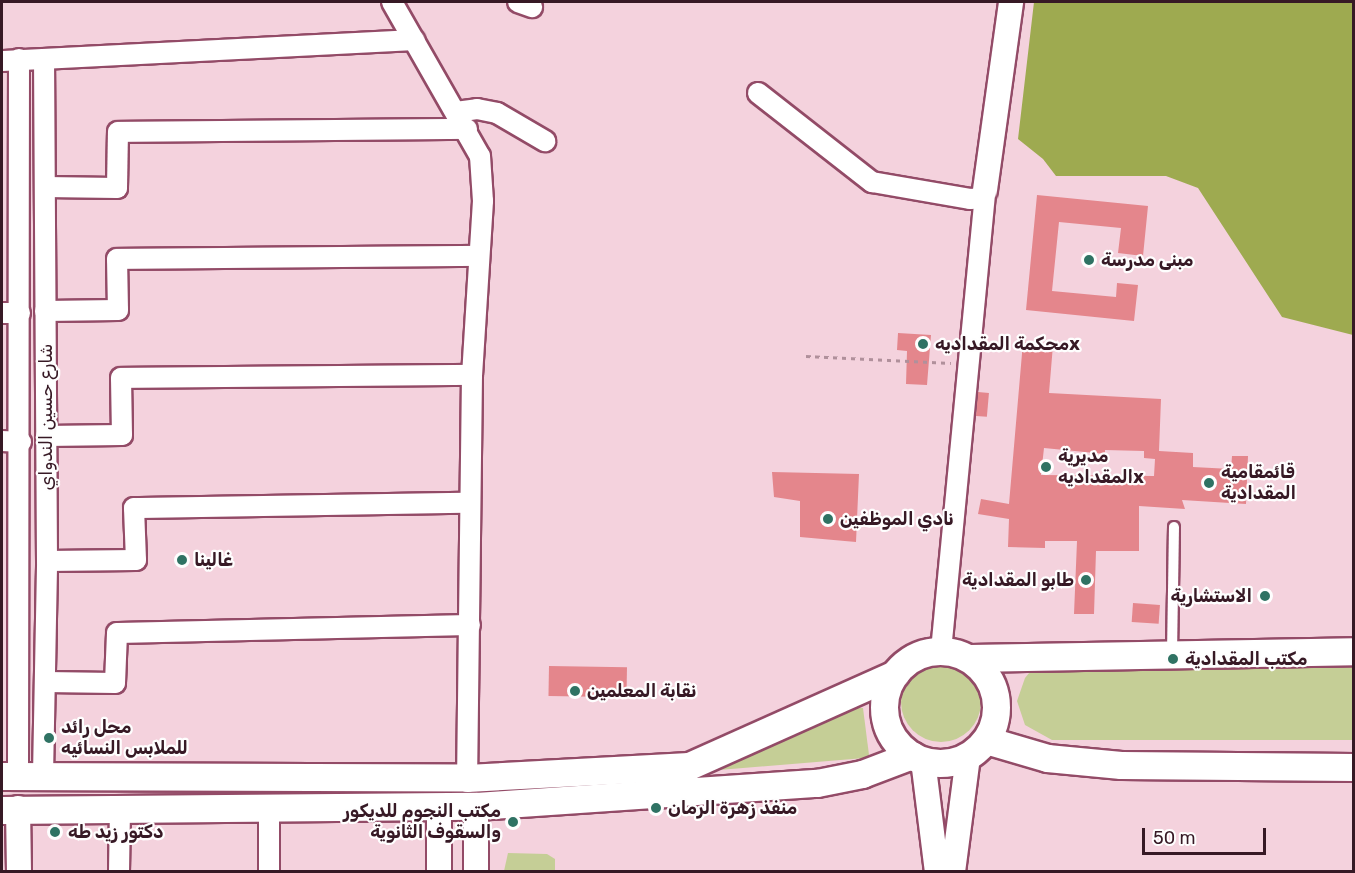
<!DOCTYPE html>
<meta charset="utf-8">
<style>
body{margin:0}
#map{position:relative;width:1355px;height:873px;overflow:hidden;background:#f4d2dd;font-family:Rubik,"Noto Naskh Arabic",sans-serif}
div>[style]{position:absolute}
.green>*{inset:0;background:#c5ce96}
.round{border-radius:50%}
.forest>*{inset:0;background:#9eaa50}
.building>*{inset:0;background:#e4868c;transform-origin:0 0}
.path>*{height:3px;margin-top:-1.5px;transform-origin:0;background:repeating-linear-gradient(90deg,#b0909b 0 4.5px,transparent 0 9px)}
.roads{filter:drop-shadow(2px 0 #934b67) drop-shadow(-2px 0 #934b67) drop-shadow(0 2px #934b67) drop-shadow(0 -2px #934b67)}
.service>*{height:10px;margin:-5px;padding:0 5px;transform-origin:5px;border-radius:5px;background:#fff}
.minor>*{height:20px;margin:-10px;padding:0 10px;transform-origin:10px;border-radius:10px;background:#fff}
.tertiary>*{height:24px;margin:-12px;padding:0 12px;transform-origin:12px;border-radius:12px;background:#fff}
.secondary>*{height:27px;margin:-13.5px;padding:0 13.5px;transform-origin:13.5px;border-radius:13.5px;background:#fff}
.secondary>.ring{margin:-13.5px;padding:0;box-sizing:content-box;background:none;border:27px solid #fff;border-radius:50%}
.dots>*{width:16px;height:16px;translate:-50% -50%;box-sizing:border-box;border:3px solid #fefefe;border-radius:50%}
span{translate:-50% -50%;white-space:nowrap;text-align:center;line-height:1.15;-webkit-text-stroke:4.5px #fefefe;paint-order:stroke}
.poi-label{font-size:18px;color:#371925;font-weight:700}
.left{translate:0 -50%;text-align:left}
.right{translate:-100% -50%;text-align:right}
.street-label{font-size:18px;color:#371925}
.frame{position:absolute;inset:0;border:3px solid #371925;pointer-events:none}
.scale{position:absolute;left:1142px;top:828px;width:124px;height:27px;box-sizing:border-box;border:3px solid #371925;border-top:0;padding-left:8px;font-size:18px;line-height:21px;white-space:nowrap;color:#371925;-webkit-text-stroke:4px #fefefe;paint-order:stroke}
</style>
<div id="map">
<div class="green">
<div class="round" style="left:901px;top:662px;width:80px;height:80px"></div>
<div style="clip-path:polygon(1353px 663px,1353px 740px,1052px 740px,1025px 725px,1017px 701px,1025px 678px,1034px 667px)"></div>
<div style="clip-path:polygon(856px 708px,863px 708px,869px 755px,865px 758px,719px 770px,718px 765px)"></div>
<div style="clip-path:polygon(508px 853px,547px 854px,555px 859px,555px 871px,504px 871px)"></div>
</div>
<div class="forest">
<div style="clip-path:polygon(1034px 2px,1353px 2px,1353px 335px,1282px 317px,1198px 188px,1166px 176px,1056px 176px,1043px 159px,1018px 139px)"></div>
</div>
<div class="building">
<div style="clip-path:polygon(1037px 195px,1148px 206px,1143px 256px,1118px 253px,1121px 228px,1059px 222px,1052px 291px,1116px 297px,1117px 283px,1138px 285px,1134px 321px,1026px 310px)"></div>
<div style="clip-path:polygon(898px 333px,931px 335px,927px 385px,906px 384px,907px 351px,897px 350px)"></div>
<div style="clip-path:polygon(evenodd,1023px 342px,1053px 345px,1049px 393px,1161px 399px,1159px 451px,1193px 453px,1193px 467px,1231px 469px,1232px 456px,1248px 456px,1246px 504px,1182px 500px,1185px 509px,1139px 506px,1139px 551px,1096px 551px,1094px 614px,1074px 614px,1077px 541px,1045px 541px,1045px 548px,1008px 547px,1009px 519px,978px 514px,981px 499px,1009px 504px,1023px 342px,1044px 448px,1105px 454px,1105px 450px,1144px 451px,1144px 458px,1155px 459px,1154px 476px,1041px 475px,1044px 448px)"></div>
<div style="left:978px;top:392px;width:11px;height:24px;rotate:5deg"></div>
<div style="clip-path:polygon(772px 472px,859px 474px,856px 542px,800px 537px,800px 501px,774px 497px)"></div>
<div style="left:1133px;top:603px;width:27px;height:19px;rotate:4deg"></div>
<div style="left:549px;top:666px;width:78px;height:30px;rotate:1deg"></div>
</div>
<div class="path">
<div style="left:806px;top:356px;width:145px;rotate:2.8deg"></div>
</div>
<div class="roads">
<div class="service">
<div style="left:1172px;top:654px;width:127px;rotate:-89.1deg"></div>
</div>
<div class="minor">
<div style="left:392px;top:2px;width:177px;rotate:60.3deg"></div>
<div style="left:480px;top:156px;width:45px;rotate:86.2deg"></div>
<div style="left:483px;top:201px;width:174px;rotate:93.6deg"></div>
<div style="left:472px;top:375px;width:403px;rotate:90.7deg"></div>
<div style="left:518px;top:2px;width:15px;rotate:20deg"></div>
<div style="left:2px;top:61px;width:413px;rotate:-2.9deg"></div>
<div style="left:758px;top:93px;width:145px;rotate:38deg"></div>
<div style="left:872px;top:182px;width:99px;rotate:9.8deg"></div>
<div style="left:970px;top:199px;width:14px;rotate:-4deg"></div>
<div style="left:456px;top:112px;width:21px;rotate:-8deg"></div>
<div style="left:477px;top:109px;width:20px;rotate:11deg"></div>
<div style="left:497px;top:113px;width:56px;rotate:30.3deg"></div>
<div style="left:45px;top:187px;width:72px;rotate:0.8deg"></div>
<div style="left:117px;top:188px;width:56px;rotate:-89deg"></div>
<div style="left:118px;top:132px;width:349px;rotate:-0.5deg"></div>
<div style="left:45px;top:311px;width:73px;rotate:-0.8deg"></div>
<div style="left:118px;top:310px;width:51px;rotate:-91.1deg"></div>
<div style="left:117px;top:259px;width:362px;rotate:-0.5deg"></div>
<div style="left:2px;top:313px;width:18px"></div>
<div style="left:46px;top:436px;width:76px;rotate:-0.8deg"></div>
<div style="left:122px;top:435px;width:57px;rotate:-91deg"></div>
<div style="left:121px;top:378px;width:351px;rotate:-0.5deg"></div>
<div style="left:2px;top:441px;width:19px;rotate:3deg"></div>
<div style="left:47px;top:561px;width:89px;rotate:-0.6deg"></div>
<div style="left:136px;top:560px;width:52px;rotate:-92.2deg"></div>
<div style="left:134px;top:508px;width:336px;rotate:-0.9deg"></div>
<div style="left:941px;top:651px;width:463px;rotate:-84.5deg"></div>
<div style="left:46px;top:682px;width:69px;rotate:0.8deg"></div>
<div style="left:115px;top:683px;width:50px;rotate:-87.7deg"></div>
<div style="left:117px;top:633px;width:353px;rotate:-1.3deg"></div>
<div style="left:18px;top:775px;width:716px;rotate:-89.92deg"></div>
<div style="left:43px;top:775px;width:214px;rotate:-88.9deg"></div>
<div style="left:47px;top:561px;width:502px;rotate:-90.34deg"></div>
<div style="left:119px;top:872px;width:63px;rotate:-89.1deg"></div>
<div style="left:269px;top:872px;width:63px;rotate:-90deg"></div>
</div>
<div class="tertiary">
<div style="left:985px;top:190px;width:190px;rotate:-82.1deg"></div>
<div style="left:923px;top:760px;width:113px;rotate:82.9deg"></div>
<div style="left:476px;top:806px;width:66px;rotate:90deg"></div>
<div style="left:18px;top:808px;width:64px;rotate:89.1deg"></div>
<div style="left:439px;top:872px;width:65px;rotate:-90deg"></div>
<div style="left:953px;top:872px;width:117px;rotate:-82.6deg"></div>
</div>
<div class="secondary">
<div class="ring" style="left:884px;top:651px;width:85px;height:85px"></div>
<div style="left:969px;top:658px;width:385px;rotate:-1deg"></div>
<div style="left:986px;top:740px;width:64px;rotate:16.4deg"></div>
<div style="left:1047px;top:758px;width:74px;rotate:5.4deg"></div>
<div style="left:1121px;top:765px;width:233px;rotate:0.5deg"></div>
<div style="left:2px;top:776px;width:465px;rotate:0.2deg"></div>
<div style="left:467px;top:778px;width:222px;rotate:-3.1deg"></div>
<div style="left:689px;top:766px;width:226px;rotate:-24.1deg"></div>
<div style="left:2px;top:810px;width:474px;rotate:-0.5deg"></div>
<div style="left:476px;top:806px;width:342px;rotate:-3.9deg"></div>
<div style="left:817px;top:783px;width:46px;rotate:-11.3deg"></div>
<div style="left:862px;top:774px;width:53px;rotate:-20.8deg"></div>
</div>
</div>
<div class="dots">
<div style="left:1089px;top:260px;background:#2f7263"></div>
<div style="left:923px;top:344px;background:#2f7263"></div>
<div style="left:1046px;top:467px;background:#2f7263"></div>
<div style="left:1209px;top:483px;background:#2f7263"></div>
<div style="left:828px;top:519px;background:#2f7263"></div>
<div style="left:182px;top:560px;background:#2f7263"></div>
<div style="left:1086px;top:580px;background:#2f7263"></div>
<div style="left:1265px;top:596px;background:#2f7263"></div>
<div style="left:1173px;top:659px;background:#2f7263"></div>
<div style="left:575px;top:691px;background:#2f7263"></div>
<div style="left:49px;top:738px;background:#2f7263"></div>
<div style="left:656px;top:808px;background:#2f7263"></div>
<div style="left:513px;top:822px;background:#2f7263"></div>
<div style="left:55px;top:832px;background:#2f7263"></div>
</div>
<div class="poi-label">
<span class="left" style="left:1101px;top:260px">مبنى مدرسة</span>
<span class="left" style="left:935px;top:344px">محكمة المقداديهx</span>
<span class="left" style="left:1058px;top:467px">مديرية<br>المقداديهx</span>
<span class="left" style="left:1221px;top:483px">قائمقامية<br>المقدادية</span>
<span class="left" style="left:840px;top:519px">نادي الموظفين</span>
<span class="left" style="left:194px;top:560px">غالينا</span>
<span class="right" style="left:1074px;top:580px">طابو المقدادية</span>
<span class="right" style="left:1252px;top:596px">الاستشارية</span>
<span class="left" style="left:1185px;top:659px">مكتب المقدادية</span>
<span class="left" style="left:587px;top:691px">نقابة المعلمين</span>
<span class="left" style="left:61px;top:738px">محل رائد<br>للملابس النسائيه</span>
<span class="left" style="left:668px;top:808px">منفذ زهرة الرمان</span>
<span class="right" style="left:501px;top:822px">مكتب النجوم للديكور<br>والسقوف الثانوية</span>
<span class="left" style="left:68px;top:832px">دكتور زيد طه</span>
</div>
<div class="street-label">
<span style="left:46px;top:417px;rotate:-90deg">شارع حسين الندواي</span>
</div>
<div class="frame"></div>
<div class="scale">50 m</div>
</div>
